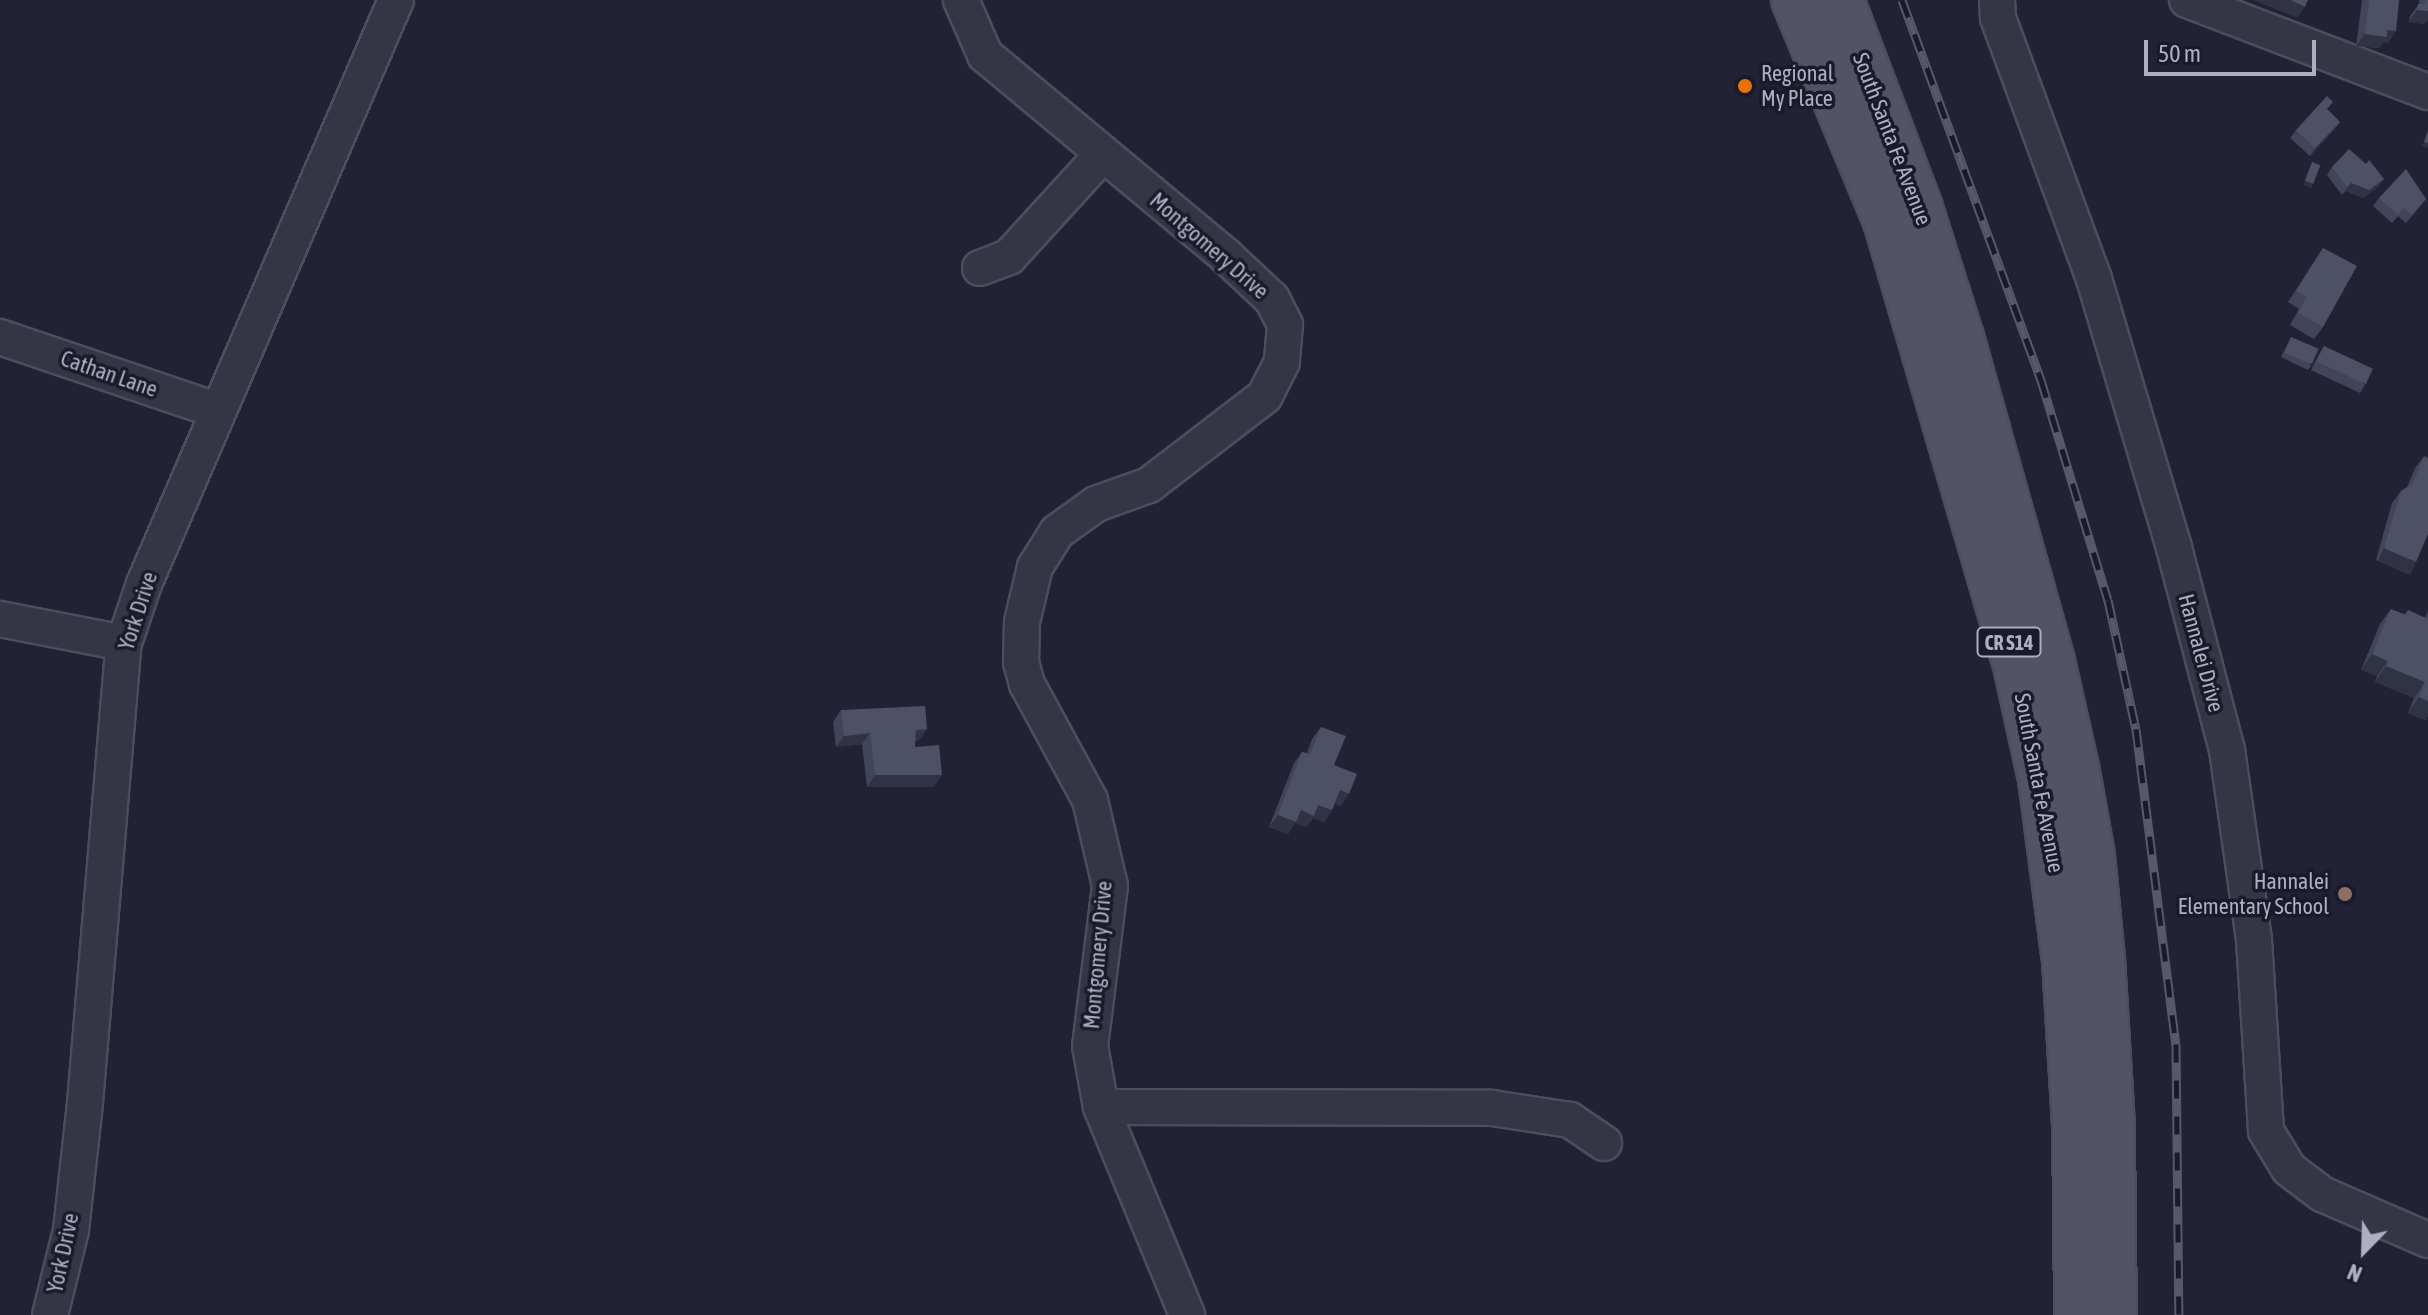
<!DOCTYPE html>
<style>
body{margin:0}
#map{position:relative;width:2428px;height:1315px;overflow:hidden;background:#212235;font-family:"Asap Condensed",sans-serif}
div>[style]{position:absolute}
.roads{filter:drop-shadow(2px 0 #4c4d5d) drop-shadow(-2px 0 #4c4d5d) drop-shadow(0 2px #4c4d5d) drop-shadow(0 -2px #4c4d5d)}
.minor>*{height:34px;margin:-17px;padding:0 17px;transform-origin:17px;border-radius:17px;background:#343545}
.major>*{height:44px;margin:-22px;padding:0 22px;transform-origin:22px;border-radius:22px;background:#525366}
.rail>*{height:9px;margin-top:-4.5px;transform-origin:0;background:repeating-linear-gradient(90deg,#1a1b2a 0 18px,#56586c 0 36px);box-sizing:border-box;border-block:2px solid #56586c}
.wall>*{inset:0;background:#42445a}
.shaded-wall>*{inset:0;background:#303246;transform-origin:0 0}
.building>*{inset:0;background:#4e5065;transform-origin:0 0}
.dots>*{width:22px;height:22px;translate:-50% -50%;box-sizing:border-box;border:4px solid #1a1b2a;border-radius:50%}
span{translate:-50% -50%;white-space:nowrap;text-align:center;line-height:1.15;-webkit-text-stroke:7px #1a1b2a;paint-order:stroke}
.shield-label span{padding:2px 6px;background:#1a1b2a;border:2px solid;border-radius:6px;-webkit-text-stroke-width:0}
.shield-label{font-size:20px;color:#aeafc2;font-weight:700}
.poi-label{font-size:22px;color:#aeafc2}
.left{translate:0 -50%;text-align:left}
.right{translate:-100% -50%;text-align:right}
.street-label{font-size:22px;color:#aeafc2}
.north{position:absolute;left:2324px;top:1211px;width:80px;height:80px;-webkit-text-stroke:6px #1a1b2a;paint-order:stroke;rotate:203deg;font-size:22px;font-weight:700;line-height:32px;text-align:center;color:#aeafc2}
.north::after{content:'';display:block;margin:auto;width:28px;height:36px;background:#aeafc2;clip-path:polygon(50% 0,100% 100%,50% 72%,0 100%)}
.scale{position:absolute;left:2144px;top:40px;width:172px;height:36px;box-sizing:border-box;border:4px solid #aeafc2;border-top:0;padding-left:10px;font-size:24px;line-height:28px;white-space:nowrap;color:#aeafc2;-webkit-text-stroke:6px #1a1b2a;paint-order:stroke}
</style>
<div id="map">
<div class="roads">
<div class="minor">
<div style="left:961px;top:0;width:60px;rotate:66.4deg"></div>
<div style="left:985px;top:55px;width:314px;rotate:39.8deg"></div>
<div style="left:1226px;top:256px;width:63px;rotate:43.1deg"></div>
<div style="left:1272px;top:299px;width:29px;rotate:63deg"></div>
<div style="left:1285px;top:325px;width:37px;rotate:95deg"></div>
<div style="left:1282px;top:362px;width:38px;rotate:117deg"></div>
<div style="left:1265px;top:396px;width:146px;rotate:142.5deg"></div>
<div style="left:1149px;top:485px;width:56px;rotate:160.3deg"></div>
<div style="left:1096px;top:504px;width:48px;rotate:144.3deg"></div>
<div style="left:1057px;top:532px;width:41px;rotate:122.2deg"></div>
<div style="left:1035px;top:567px;width:57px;rotate:103.3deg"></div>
<div style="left:1022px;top:622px;width:40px;rotate:91.4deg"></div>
<div style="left:1021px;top:662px;width:23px;rotate:75deg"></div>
<div style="left:1027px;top:684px;width:132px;rotate:61.5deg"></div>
<div style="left:1090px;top:800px;width:88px;rotate:76.9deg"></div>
<div style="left:1110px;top:886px;width:161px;rotate:97.1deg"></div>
<div style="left:1090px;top:1046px;width:62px;rotate:79.8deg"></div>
<div style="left:1101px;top:1107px;width:225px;rotate:67.5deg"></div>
<div style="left:1997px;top:0;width:18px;rotate:87deg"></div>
<div style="left:1998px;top:18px;width:278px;rotate:69.8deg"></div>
<div style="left:2094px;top:279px;width:281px;rotate:73.4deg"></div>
<div style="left:2174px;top:548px;width:209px;rotate:75.3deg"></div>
<div style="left:2227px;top:750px;width:192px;rotate:81.9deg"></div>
<div style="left:2254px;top:940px;width:191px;rotate:86.4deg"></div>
<div style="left:2266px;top:1131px;width:44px;rotate:58.8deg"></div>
<div style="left:2289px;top:1169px;width:41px;rotate:37.1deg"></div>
<div style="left:2322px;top:1194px;width:116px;rotate:23.5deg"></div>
<div style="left:2187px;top:0;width:258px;rotate:20.9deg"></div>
<div style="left:980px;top:268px;width:31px;rotate:-21deg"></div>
<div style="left:1009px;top:257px;width:138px;rotate:-47.6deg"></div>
<div style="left:0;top:337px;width:230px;rotate:18.7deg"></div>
<div style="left:0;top:619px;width:126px;rotate:11deg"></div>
<div style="left:1101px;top:1107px;width:391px;rotate:0.1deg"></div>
<div style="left:1492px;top:1108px;width:79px;rotate:8.7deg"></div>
<div style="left:1570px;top:1120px;width:41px;rotate:34.1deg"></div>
<div style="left:50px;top:1315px;width:88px;rotate:-76.1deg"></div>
<div style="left:71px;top:1230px;width:128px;rotate:-83.7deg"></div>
<div style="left:85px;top:1103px;width:462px;rotate:-85.2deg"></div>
<div style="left:124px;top:643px;width:62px;rotate:-71.3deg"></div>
<div style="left:144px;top:584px;width:636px;rotate:-66.66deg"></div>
</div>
<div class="major">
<div style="left:1794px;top:0;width:239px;rotate:67.4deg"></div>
<div style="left:1886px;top:221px;width:468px;rotate:73.7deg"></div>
<div style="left:2017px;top:670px;width:112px;rotate:77.6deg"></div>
<div style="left:2041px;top:779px;width:184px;rotate:82.5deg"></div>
<div style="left:2065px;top:961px;width:164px;rotate:86.5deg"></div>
<div style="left:2075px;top:1125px;width:190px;rotate:89.4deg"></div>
<div style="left:1841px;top:0;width:222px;rotate:69.2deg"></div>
<div style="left:1920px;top:208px;width:135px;rotate:72.4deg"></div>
<div style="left:1961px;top:337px;width:337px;rotate:74.3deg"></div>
<div style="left:2052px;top:661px;width:114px;rotate:77.3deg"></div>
<div style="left:2077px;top:772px;width:84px;rotate:79.8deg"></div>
<div style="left:2092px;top:855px;width:103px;rotate:84.5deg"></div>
<div style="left:2102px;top:958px;width:166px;rotate:86.6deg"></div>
<div style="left:2112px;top:1124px;width:191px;rotate:89.4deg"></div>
</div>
</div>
<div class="rail">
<div style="left:1902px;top:0;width:405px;rotate:69.9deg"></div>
<div style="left:2041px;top:380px;width:230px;rotate:73.1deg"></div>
<div style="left:2108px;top:600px;width:132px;rotate:77.8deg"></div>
<div style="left:2136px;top:729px;width:318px;rotate:82.8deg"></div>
<div style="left:2176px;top:1044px;width:271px;rotate:89.4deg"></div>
</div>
<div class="wall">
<div style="clip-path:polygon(2362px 0,2399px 0,2388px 43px,2383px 42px,2379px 48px,2356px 46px)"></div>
<div style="clip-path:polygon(2419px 0,2428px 0,2428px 19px,2424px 24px,2409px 22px,2410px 16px,2419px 4px)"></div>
<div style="clip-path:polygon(2328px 110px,2340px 122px,2334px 130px,2310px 156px,2290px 138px,2296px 130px)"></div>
<div style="clip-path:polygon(2366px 164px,2384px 179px,2378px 187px,2363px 198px,2346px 191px,2342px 195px,2327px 175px,2332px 167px)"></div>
<div style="clip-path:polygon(2379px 198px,2426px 199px,2406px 223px,2398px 216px,2392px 223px,2373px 206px)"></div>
<div style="clip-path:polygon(2323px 248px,2323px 327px,2314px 339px,2290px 325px,2299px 309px,2288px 302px)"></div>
<div style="clip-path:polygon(2291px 337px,2311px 366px,2308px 370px,2281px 357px)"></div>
<div style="clip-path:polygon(2324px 346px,2365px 385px,2360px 393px,2311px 370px,2319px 354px)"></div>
<div style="clip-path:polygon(2424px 456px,2408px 574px,2376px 560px,2392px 503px,2401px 491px,2407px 487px,2415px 468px)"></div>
<div style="clip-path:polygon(2391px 609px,2404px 615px,2408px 610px,2425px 618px,2428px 611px,2428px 716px,2425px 720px,2408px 713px,2414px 698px,2375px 682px,2377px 676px,2361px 670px,2380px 624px)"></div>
<div style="clip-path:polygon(841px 710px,927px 729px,919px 740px,915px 741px,915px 747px,934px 787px,867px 787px,862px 744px,836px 747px,833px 722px)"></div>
<div style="clip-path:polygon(1321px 727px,1334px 765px,1341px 806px,1335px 803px,1332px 810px,1324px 822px,1313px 818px,1306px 827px,1295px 823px,1288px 834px,1269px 827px,1294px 763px,1302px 752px,1307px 753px,1312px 739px)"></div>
</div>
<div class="shaded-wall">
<div style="clip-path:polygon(2253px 0,2290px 0,2305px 7px,2297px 18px)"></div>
<div style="clip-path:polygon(2417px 10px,2428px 11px,2428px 19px,2424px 24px,2409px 22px)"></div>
<div style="clip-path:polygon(2387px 30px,2396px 31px,2388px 43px,2383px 42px,2379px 48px,2356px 46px,2365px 34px)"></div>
<div style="clip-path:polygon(2340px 122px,2334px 130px,2310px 156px,2315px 148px)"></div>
<div style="clip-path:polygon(2424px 142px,2428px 143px,2428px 148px,2421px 146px)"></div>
<div style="clip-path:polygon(2384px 179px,2378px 187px,2363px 198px,2346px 191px,2342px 195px,2351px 183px)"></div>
<div style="clip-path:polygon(2306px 181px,2313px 184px,2311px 188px,2303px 185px)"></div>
<div style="left:2384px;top:548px;width:35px;height:14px;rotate:24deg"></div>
<div style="clip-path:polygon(2372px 654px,2388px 661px,2377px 676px,2361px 670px)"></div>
<div style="clip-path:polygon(2386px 666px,2425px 682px,2414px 698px,2375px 682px)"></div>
<div style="clip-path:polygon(2419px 697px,2428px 701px,2428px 716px,2425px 720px,2408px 713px)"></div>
<div style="clip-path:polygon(927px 729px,919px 740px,908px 742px,916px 730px)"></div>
<div style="clip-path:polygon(870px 733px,862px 744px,836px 747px,844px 736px)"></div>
<div style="clip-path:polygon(875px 775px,942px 775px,934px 787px,867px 787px)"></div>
<div style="clip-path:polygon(1340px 790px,1349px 794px,1341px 806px,1332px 802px)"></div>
<div style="clip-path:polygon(1318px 805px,1332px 810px,1324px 822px,1312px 818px,1306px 827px,1295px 823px,1288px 834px,1269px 827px,1278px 815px)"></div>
</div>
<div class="building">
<div style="clip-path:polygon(2290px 0,2308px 0,2305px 7px)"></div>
<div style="clip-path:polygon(2369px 0,2399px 0,2396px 31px,2387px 30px,2387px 37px,2365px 34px)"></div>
<div style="clip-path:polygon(2426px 0,2428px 0,2428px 11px,2417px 10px,2418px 4px,2425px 4px)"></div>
<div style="clip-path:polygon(2327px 96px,2333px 102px,2327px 109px,2340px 122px,2315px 148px,2296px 130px)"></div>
<div style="clip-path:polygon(2428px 130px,2428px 143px,2424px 142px)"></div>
<div style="clip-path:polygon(2349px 149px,2366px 164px,2369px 160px,2384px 179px,2369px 190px,2351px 183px,2347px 187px,2332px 167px)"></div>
<div style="left:2312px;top:162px;width:9px;height:20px;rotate:21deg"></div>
<div style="clip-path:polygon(2406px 169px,2426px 199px,2412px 215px,2404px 208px,2398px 215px,2379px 198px)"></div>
<div style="clip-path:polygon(2323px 248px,2357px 266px,2323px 327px,2298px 313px,2307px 297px,2296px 291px)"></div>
<div style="left:2291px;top:337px;width:30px;height:17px;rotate:23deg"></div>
<div style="left:2324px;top:346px;width:54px;height:17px;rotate:25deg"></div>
<div style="clip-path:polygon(2424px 456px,2428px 458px,2428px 534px,2416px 562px,2384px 548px,2401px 491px,2412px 485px)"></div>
<div style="clip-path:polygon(2391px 609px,2406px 615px,2408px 610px,2428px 619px,2428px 701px,2419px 697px,2425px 682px,2386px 666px,2388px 661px,2372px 654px)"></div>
<div style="clip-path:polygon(925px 706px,927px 729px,916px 730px,915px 747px,939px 745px,942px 775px,875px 775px,870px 733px,844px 736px,841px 710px)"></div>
<div style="clip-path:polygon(1321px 727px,1346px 736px,1334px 765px,1357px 774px,1349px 794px,1340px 790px,1332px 810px,1318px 805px,1314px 816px,1301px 810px,1296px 822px,1278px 815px,1302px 752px,1310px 755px)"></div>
</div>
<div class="dots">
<div style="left:1745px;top:86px;background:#e8710a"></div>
<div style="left:2345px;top:894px;background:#8d6e63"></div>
</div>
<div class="shield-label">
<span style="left:2009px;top:642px">CR S14</span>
</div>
<div class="poi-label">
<span class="left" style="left:1761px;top:86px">Regional<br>My Place</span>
<span class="right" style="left:2329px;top:894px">Hannalei<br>Elementary School</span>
</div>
<div class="street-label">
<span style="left:1892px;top:139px;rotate:69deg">South Santa Fe Avenue</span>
<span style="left:1209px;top:246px;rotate:41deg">Montgomery Drive</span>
<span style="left:109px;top:374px;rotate:19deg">Cathan Lane</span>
<span style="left:138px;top:611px;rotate:-72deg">York Drive</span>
<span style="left:2201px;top:653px;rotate:75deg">Hannalei Drive</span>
<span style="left:2039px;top:783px;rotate:79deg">South Santa Fe Avenue</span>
<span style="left:1098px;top:955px;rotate:-85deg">Montgomery Drive</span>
<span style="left:63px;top:1253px;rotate:-78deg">York Drive</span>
</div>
<div class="north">N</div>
<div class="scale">50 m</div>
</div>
